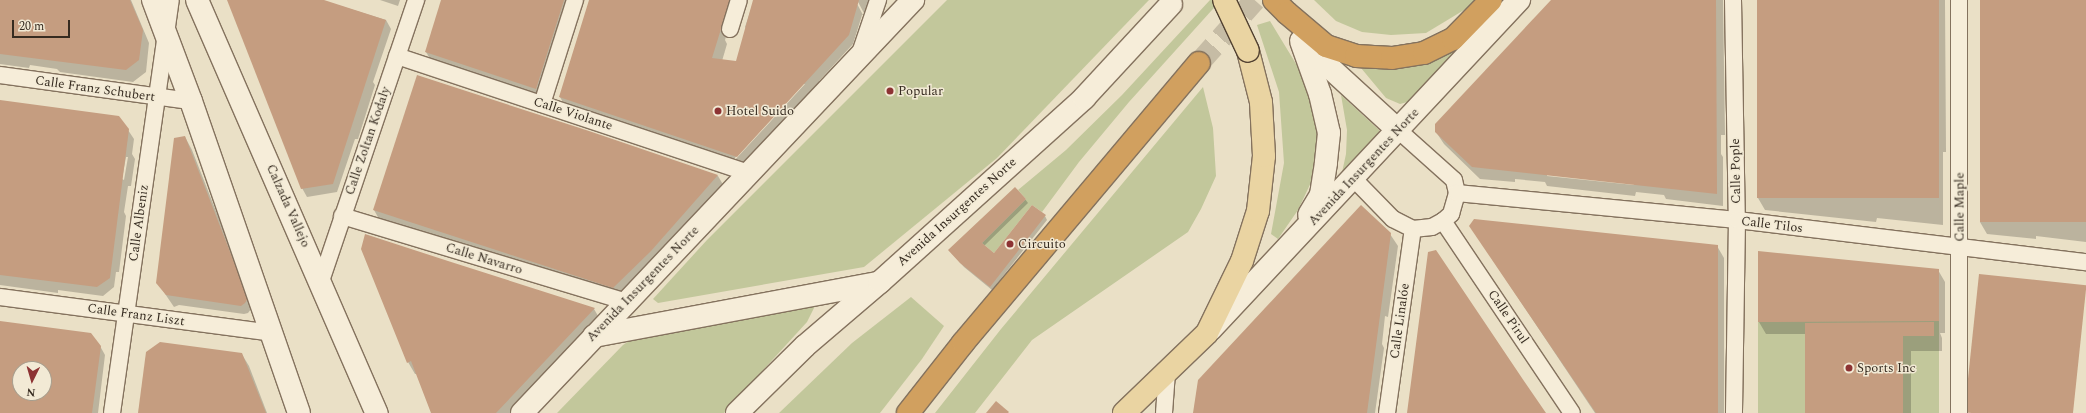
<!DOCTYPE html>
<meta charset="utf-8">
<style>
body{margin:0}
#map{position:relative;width:2086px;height:413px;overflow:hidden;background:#eae0c6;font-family:Spectral,serif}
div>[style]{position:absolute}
.green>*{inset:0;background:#c2c79b;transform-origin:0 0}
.shadow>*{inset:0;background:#0003}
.building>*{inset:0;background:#c59d80;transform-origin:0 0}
.highway-tunnel>*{height:22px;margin-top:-11px;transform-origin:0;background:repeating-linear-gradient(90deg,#c6bca5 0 22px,transparent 0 33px)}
.roads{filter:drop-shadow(1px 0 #84725e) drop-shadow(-1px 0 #84725e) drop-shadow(0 1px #84725e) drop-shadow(0 -1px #84725e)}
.street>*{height:16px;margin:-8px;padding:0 8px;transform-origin:8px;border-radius:8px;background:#f6edd9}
.secondary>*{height:22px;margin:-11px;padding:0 11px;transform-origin:11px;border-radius:11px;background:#f6edd9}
.primary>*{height:22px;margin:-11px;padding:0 11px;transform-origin:11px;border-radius:11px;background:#ead4a2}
.highway>*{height:22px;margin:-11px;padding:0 11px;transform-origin:11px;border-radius:11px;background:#d1a05f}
.bridges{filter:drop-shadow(1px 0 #524131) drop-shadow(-1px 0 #524131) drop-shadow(0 1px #524131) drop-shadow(0 -1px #524131)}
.primary-bridge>*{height:22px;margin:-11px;padding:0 11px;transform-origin:11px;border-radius:11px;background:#ead4a2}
.dots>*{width:11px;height:11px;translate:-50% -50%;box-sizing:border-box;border:2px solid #f2ead5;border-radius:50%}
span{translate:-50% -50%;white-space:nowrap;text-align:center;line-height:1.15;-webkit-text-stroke:3px #f2ead5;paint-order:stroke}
.street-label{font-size:13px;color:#362b20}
.poi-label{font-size:13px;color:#362b20}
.left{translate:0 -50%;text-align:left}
.north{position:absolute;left:12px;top:361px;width:40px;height:40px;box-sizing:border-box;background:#f2ead5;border:1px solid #a79e8d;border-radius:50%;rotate:185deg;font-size:11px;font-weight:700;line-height:16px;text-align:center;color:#362b20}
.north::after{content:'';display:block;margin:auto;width:14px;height:18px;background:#8d3333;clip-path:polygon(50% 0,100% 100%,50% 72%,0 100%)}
.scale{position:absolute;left:12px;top:20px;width:58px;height:18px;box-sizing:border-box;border:2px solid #362b20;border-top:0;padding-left:5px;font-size:12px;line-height:14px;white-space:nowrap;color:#362b20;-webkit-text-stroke:3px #f2ead5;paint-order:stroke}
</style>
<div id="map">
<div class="green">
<div style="clip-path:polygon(947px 0,1149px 0,997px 158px,864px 267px,658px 303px,653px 299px,707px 240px)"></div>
<div style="clip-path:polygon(1210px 0,1221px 0,1129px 102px,1079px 162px,1042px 212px,1032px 205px,994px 253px,982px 243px,1026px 199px,1018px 190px,1066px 150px,1122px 95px)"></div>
<div style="clip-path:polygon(1314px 0,1476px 0,1469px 7px,1426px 33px,1391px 35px,1362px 32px,1336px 21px)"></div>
<div style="clip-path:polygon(1270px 21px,1307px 82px,1316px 107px,1318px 142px,1314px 176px,1298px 210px,1278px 239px,1271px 234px,1284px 163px,1279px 92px,1257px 25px)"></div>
<div style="clip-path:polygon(1476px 35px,1418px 99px,1400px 104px,1386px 98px,1361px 68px,1398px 66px)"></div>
<div style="clip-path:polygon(1203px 87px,1213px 128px,1216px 176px,1201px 209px,1188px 232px,1032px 340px,975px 413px,935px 413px,1001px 329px)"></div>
<div style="clip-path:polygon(1341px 95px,1379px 130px,1379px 142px,1341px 177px,1346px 154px,1347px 130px)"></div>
<div style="clip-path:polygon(911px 297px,944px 326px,922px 359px,880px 413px,779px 413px,852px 343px)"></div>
<div style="clip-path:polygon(815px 306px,807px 322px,724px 413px,557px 413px,623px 345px,640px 334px)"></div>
<div style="left:1939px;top:321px;width:92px;height:181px;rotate:90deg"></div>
</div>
<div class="shadow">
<div style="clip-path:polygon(0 0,131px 0,149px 43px,146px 72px,133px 82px,60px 72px,57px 69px,30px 65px,29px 68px,0 64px)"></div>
<div style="clip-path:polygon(228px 0,321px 0,386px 20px,391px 29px,373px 82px,375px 85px,358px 139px,355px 139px,337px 192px,307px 197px,302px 188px)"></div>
<div style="clip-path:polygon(380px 0,400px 0,398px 6px)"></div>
<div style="clip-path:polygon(442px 0,574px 0,542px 100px,433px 64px,426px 52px)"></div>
<div style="clip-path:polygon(evenodd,590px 0,741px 0,734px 11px,725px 40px,727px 44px,722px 61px,738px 63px,747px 30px,745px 27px,754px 0,855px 0,863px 15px,862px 15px,853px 44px,819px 81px,823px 88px,746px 171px,565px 106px,560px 97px,590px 0,803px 84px,805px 84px,734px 161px,733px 160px,803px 84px)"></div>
<div style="clip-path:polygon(857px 0,870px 0,865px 15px)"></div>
<div style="clip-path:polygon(evenodd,1553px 0,1723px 0,1725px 135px,1721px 135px,1721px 154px,1723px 157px,1723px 206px,1666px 199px,1664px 195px,1636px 192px,1635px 196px,1547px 186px,1545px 182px,1515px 179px,1515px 182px,1480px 179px,1444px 144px,1436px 132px,1553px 0,1547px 174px,1634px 183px,1634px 185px,1547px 176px,1547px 174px)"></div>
<div style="clip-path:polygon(1758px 0,1945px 0,1946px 152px,1943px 152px,1943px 225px,1877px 218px,1876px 222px,1765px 210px,1758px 198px)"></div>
<div style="clip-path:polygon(1980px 0,2086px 0,2086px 242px,2036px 236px,2036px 239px,1987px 234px,1980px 222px)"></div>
<div style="clip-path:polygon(evenodd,0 101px,128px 130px,134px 139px,132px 154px,135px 159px,131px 186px,128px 186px,124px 212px,126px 216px,119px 272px,116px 272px,114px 287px,103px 296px,58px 290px,58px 293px,0 285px,0 101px,126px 157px,128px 157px,124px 180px,122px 179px,126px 157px)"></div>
<div style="clip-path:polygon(589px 132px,718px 176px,725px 188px,618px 296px,379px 219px,374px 210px)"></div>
<div style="clip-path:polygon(185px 137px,192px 150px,243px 280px,251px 309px,248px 313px,244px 314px,179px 305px,174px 307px,157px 282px)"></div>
<div style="clip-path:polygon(1025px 199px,1028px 203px,984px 246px,994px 255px,1045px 216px,1047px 220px,992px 290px,964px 267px,949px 250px)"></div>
<div style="clip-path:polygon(1470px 226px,1717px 246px,1724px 258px,1724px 413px,1595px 413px)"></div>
<div style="clip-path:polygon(1390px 234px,1398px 246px,1388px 317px,1385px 316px,1382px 344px,1384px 348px,1375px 413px,1194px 413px)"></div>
<div style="clip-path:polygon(362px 249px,594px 309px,601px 321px,514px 413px,432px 413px,417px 374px,415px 374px,408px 362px)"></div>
<div style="clip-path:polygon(1938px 270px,1945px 282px,1945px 333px,1940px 333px,1942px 338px,1942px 351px,1911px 351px,1911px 413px,1806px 413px,1806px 334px,1766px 334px,1759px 322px)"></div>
<div style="clip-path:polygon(evenodd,0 322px,100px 346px,105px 355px,98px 413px,0 413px,0 322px,20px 369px,44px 369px,44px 393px,20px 393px,20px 369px)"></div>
<div style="clip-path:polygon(241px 353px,249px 366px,267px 413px,139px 413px)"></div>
</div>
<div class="building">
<div style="clip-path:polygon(0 0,130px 0,143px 30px,139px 60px,126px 70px,0 54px)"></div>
<div style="clip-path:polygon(227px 0,324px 0,386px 20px,333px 184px,301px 189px)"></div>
<div style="clip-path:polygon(441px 0,564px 0,536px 89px,425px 52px)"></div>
<div style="clip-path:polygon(589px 0,730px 0,712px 58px,736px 61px,753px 0,859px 0,849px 35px,737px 157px,559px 97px)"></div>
<div style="clip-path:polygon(1551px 0,1716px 0,1717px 194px,1472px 167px,1435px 132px,1435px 124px)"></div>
<div style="left:1757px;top:0;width:182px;height:198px"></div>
<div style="left:1980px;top:0;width:106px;height:222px"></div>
<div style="clip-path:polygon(417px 75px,589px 131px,718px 175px,651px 251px,613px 288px,373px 210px)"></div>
<div style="clip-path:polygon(0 100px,119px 116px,129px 129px,110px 278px,97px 287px,0 275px)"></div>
<div style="clip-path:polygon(185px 136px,248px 298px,245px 303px,241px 306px,166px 295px,156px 283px,174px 138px)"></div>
<div style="clip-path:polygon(1015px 187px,1026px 199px,982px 243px,994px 253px,1032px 205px,1046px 215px,990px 287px,960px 263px,948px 250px)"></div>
<div style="clip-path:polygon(1361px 205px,1391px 233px,1367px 413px,1193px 413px,1198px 380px)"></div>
<div style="clip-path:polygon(1474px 219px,1718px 245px,1718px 413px,1596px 413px,1469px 226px)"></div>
<div style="clip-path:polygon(365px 234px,448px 261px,595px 308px,496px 413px,431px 413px,411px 361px,407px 363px,361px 249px)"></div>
<div style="clip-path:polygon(1436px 250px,1524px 381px,1546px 413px,1407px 413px,1428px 252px)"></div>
<div style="clip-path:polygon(1758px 251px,1939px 269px,1939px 321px,1758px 322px)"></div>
<div style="left:1979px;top:274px;width:108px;height:139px;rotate:6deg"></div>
<div style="clip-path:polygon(evenodd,0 321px,91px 333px,101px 346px,92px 413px,0 413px,0 321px,20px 369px,44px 369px,44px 393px,20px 393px,20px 369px)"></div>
<div style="clip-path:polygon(1934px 322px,1934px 336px,1903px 336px,1903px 413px,1805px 413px,1805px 323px)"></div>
<div style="clip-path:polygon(160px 342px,242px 353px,266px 413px,138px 413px,146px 352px)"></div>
<div style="clip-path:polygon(996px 401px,1009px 412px,1008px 413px,986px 413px)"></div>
</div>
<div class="highway-tunnel">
<div style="left:1199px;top:63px;width:84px;rotate:-48.4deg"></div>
</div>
<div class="roads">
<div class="street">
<div style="left:1733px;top:0;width:220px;rotate:89deg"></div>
<div style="left:1737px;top:220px;width:193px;rotate:90.9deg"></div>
<div style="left:730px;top:29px;width:30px;rotate:-73deg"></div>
<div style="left:860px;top:53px;width:56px;rotate:-71.2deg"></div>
<div style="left:397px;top:56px;width:370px;rotate:18.4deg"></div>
<div style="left:0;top:75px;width:193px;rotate:7.8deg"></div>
<div style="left:542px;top:104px;width:109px;rotate:-72.4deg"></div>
<div style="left:1353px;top:178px;width:57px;rotate:45.7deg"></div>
<div style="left:1393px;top:219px;width:22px;rotate:27deg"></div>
<div style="left:1413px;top:229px;width:19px;rotate:-6deg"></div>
<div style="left:1432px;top:227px;width:13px;rotate:-29deg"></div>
<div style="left:1443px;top:221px;width:11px;rotate:-41deg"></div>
<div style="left:1451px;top:214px;width:22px;rotate:-74deg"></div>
<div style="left:1457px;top:193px;width:13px;rotate:-103deg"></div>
<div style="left:1454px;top:180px;width:75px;rotate:-138.2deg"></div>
<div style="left:1457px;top:193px;width:281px;rotate:5.5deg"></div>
<div style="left:1737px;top:220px;width:352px;rotate:6.9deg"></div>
<div style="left:342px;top:216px;width:297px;rotate:16.8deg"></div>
<div style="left:1443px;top:221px;width:231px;rotate:56.1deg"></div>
<div style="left:321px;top:281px;width:297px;rotate:-71.3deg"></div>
<div style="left:0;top:297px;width:274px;rotate:7.5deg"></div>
<div style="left:112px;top:413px;width:417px;rotate:-81.9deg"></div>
<div style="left:1164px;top:413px;width:41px;rotate:-85.8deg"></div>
<div style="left:1387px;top:413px;width:186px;rotate:-82deg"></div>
<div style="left:1959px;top:413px;width:413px;rotate:-90deg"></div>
</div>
<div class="secondary">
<div style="left:153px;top:0;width:108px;rotate:69.4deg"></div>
<div style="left:191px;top:101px;width:330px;rotate:70.9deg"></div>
<div style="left:197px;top:0;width:451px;rotate:66.5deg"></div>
<div style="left:1301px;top:41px;width:56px;rotate:70.3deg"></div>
<div style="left:1320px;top:94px;width:40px;rotate:77deg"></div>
<div style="left:1329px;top:133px;width:30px;rotate:96deg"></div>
<div style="left:1326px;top:163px;width:32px;rotate:99deg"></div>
<div style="left:1321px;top:195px;width:23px;rotate:121deg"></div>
<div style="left:1304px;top:44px;width:127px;rotate:42.5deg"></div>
<div style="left:1211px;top:329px;width:451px;rotate:-46.9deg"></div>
<div style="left:594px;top:336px;width:288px;rotate:-10.6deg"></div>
<div style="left:522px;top:413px;width:569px;rotate:-46.57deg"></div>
<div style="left:737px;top:413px;width:95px;rotate:-44.6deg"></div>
<div style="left:805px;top:346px;width:99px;rotate:-40.5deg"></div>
<div style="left:880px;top:282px;width:275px;rotate:-42deg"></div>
<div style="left:1084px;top:98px;width:128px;rotate:-47.2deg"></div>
</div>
<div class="primary">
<div style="left:1124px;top:413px;width:115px;rotate:-43.9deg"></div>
<div style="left:1207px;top:333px;width:80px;rotate:-64.1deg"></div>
<div style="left:1242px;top:261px;width:52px;rotate:-72.3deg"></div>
<div style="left:1258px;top:211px;width:55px;rotate:-83.8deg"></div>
<div style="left:1264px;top:156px;width:54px;rotate:-93.2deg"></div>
<div style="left:1261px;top:102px;width:53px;rotate:-104.3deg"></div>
</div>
<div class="highway">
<div style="left:1274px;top:0;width:18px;rotate:45deg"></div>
<div style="left:1287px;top:13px;width:51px;rotate:40.2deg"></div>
<div style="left:1326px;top:46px;width:32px;rotate:18deg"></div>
<div style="left:1356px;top:56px;width:36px;rotate:3deg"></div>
<div style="left:1392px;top:58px;width:32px;rotate:-9deg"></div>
<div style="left:1424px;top:53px;width:32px;rotate:-26deg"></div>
<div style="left:1453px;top:39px;width:54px;rotate:-45.7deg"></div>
<div style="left:908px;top:413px;width:89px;rotate:-51.8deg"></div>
<div style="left:963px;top:343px;width:366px;rotate:-49.9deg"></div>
</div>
</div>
<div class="bridges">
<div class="primary-bridge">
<div style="left:1224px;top:0;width:56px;rotate:64.8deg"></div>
</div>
</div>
<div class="dots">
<div style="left:890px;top:91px;background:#8d3333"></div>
<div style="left:718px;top:111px;background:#8d3333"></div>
<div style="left:1010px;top:244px;background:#8d3333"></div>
<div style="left:1849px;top:368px;background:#8d3333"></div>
</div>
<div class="street-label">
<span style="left:95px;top:89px;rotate:8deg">Calle Franz Schubert</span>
<span style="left:573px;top:114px;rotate:18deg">Calle Violante</span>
<span style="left:368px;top:141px;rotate:-71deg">Calle Zoltan Kodaly</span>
<span style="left:1364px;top:167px;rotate:-47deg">Avenida Insurgentes Norte</span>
<span style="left:1736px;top:171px;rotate:-91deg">Calle Pople</span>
<span style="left:288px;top:206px;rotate:66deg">Calzada Vallejo</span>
<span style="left:1960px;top:207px;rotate:-90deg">Calle Maple</span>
<span style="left:957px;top:212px;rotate:-42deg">Avenida Insurgentes Norte</span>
<span style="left:139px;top:223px;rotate:-82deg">Calle Albeniz</span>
<span style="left:1772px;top:225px;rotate:7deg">Calle Tilos</span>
<span style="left:484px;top:259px;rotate:17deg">Calle Navarro</span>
<span style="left:643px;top:284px;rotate:-46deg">Avenida Insurgentes Norte</span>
<span style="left:136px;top:315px;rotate:8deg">Calle Franz Liszt</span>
<span style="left:1508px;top:317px;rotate:56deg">Calle Pirul</span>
<span style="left:1400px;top:321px;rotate:-82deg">Calle Linalóe</span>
</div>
<div class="poi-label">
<span class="left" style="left:898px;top:91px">Popular</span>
<span class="left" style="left:726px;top:111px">Hotel Suido</span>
<span class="left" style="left:1018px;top:244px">Circuito</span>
<span class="left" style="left:1857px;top:368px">Sports Inc</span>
</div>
<div class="north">N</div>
<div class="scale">20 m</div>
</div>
